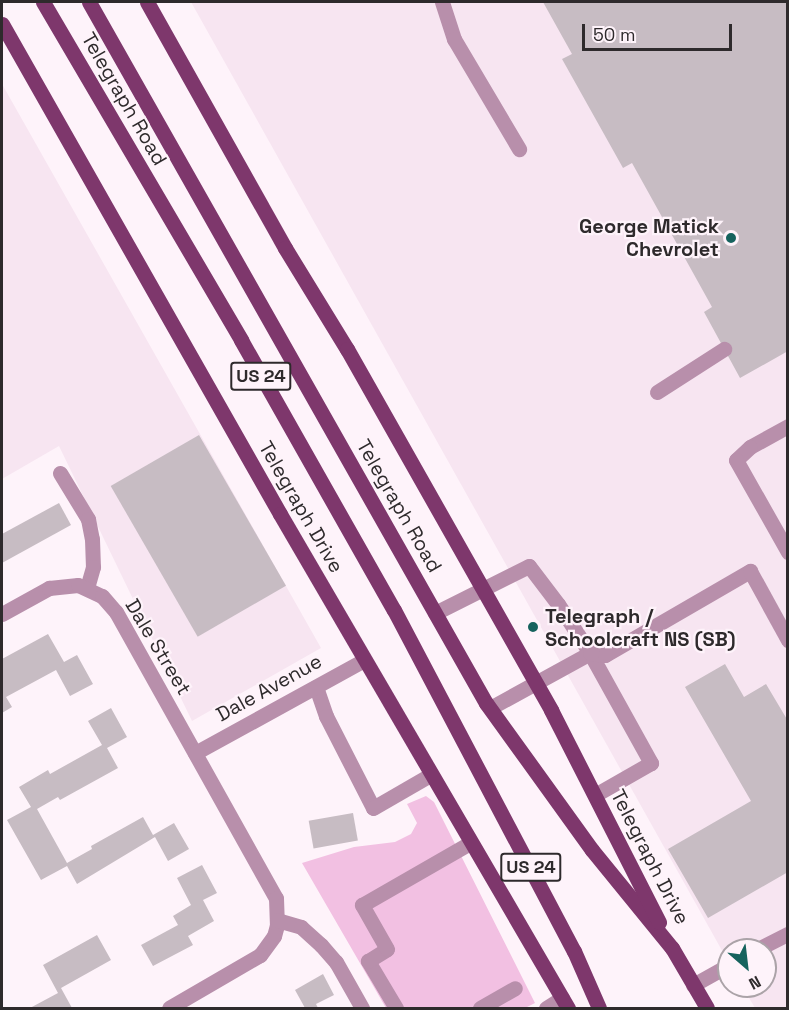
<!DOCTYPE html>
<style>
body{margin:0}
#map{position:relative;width:789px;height:1010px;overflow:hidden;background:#fef3fa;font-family:"Space Grotesk",sans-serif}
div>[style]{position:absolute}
.built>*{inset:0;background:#f7e5f1}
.green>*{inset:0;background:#f2c0e2}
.building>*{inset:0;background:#c7bcc3;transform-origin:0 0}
.minor>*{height:15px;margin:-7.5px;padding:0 7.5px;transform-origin:7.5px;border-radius:7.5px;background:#b88fab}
.major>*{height:15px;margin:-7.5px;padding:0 7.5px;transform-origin:7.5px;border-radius:7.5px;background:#7e376c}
.dots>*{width:16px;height:16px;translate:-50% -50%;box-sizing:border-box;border:3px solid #fef3fa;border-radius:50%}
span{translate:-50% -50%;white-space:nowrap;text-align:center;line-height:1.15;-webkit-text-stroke:4.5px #fef3fa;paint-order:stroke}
.shield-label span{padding:2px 4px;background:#fef3fa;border:2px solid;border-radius:4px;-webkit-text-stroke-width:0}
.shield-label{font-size:18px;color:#2e2a2c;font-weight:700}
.street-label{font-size:20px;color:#2e2a2c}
.poi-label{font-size:20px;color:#2e2a2c;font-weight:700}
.right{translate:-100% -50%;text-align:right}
.left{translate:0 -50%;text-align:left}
.frame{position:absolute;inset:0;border:3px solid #2e2a2c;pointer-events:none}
.north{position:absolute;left:717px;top:938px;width:60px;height:60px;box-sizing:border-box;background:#fef3fa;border:2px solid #aba3a8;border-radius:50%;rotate:152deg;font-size:16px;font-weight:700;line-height:24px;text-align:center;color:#2e2a2c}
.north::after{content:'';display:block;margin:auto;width:21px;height:27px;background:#16635e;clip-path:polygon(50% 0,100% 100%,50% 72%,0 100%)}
.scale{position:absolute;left:582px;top:24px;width:150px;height:27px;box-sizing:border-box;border:3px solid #2e2a2c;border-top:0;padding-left:8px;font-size:18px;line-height:21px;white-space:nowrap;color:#2e2a2c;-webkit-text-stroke:4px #fef3fa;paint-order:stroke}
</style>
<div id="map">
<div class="built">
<div style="clip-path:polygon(191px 2px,787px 2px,787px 1008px,755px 1008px,742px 986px,765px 986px,765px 950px,729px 950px,729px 963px)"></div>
<div style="clip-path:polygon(2px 84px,321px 648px,192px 721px,59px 446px,2px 479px)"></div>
</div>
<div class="green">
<div style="clip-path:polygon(426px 796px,434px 802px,535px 1003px,525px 1008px,386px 1008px,302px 863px,354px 847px,395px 842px,411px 834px,417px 823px,407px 804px)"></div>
</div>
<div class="building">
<div style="clip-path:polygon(543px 2px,788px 2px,788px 351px,740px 378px,704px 312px,712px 307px,632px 163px,623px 168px,562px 59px,572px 54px)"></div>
<div style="left:199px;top:435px;width:174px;height:102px;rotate:60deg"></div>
<div style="clip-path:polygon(59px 503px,71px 525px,2px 563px,2px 534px)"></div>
<div style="clip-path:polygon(48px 634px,64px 662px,77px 655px,93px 684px,70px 696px,56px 670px,6px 697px,12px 707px,2px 713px,2px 659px)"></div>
<div style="clip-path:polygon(725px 664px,744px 697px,766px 684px,788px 721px,788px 872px,708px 918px,668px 849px,751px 801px,685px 687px)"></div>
<div style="clip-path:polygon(111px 708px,127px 737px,107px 748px,118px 768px,60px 800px,58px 797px,37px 809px,67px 863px,92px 849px,91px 846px,143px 817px,153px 835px,174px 823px,189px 849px,168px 861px,155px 837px,77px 884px,67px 866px,41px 880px,7px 820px,31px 807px,19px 787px,48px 770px,50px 774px,102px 745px,88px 721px)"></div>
<div style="left:353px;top:813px;width:28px;height:45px;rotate:80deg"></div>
<div style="clip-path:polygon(202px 865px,217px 893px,203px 900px,214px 921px,188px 936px,193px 945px,153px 966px,141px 945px,178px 925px,173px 916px,191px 905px,177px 878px)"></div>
<div style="clip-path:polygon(97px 935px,111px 960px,61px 988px,72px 1008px,30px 1008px,58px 993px,43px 965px)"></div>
<div style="clip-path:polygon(323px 974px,334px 995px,316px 1004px,318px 1008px,305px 1008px,295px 990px)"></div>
</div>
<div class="minor">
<div style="left:442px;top:2px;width:39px;rotate:72deg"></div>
<div style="left:454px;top:39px;width:128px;rotate:59.4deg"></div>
<div style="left:657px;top:392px;width:80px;rotate:-32.7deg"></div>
<div style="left:788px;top:426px;width:43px;rotate:151.1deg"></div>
<div style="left:750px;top:447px;width:19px;rotate:137deg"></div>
<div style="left:736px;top:460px;width:106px;rotate:60.5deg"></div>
<div style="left:60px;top:473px;width:54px;rotate:58.7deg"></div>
<div style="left:88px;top:519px;width:20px;rotate:79deg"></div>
<div style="left:92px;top:539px;width:28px;rotate:88deg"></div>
<div style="left:93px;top:567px;width:22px;rotate:106deg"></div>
<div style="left:435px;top:613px;width:105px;rotate:-26.6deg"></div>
<div style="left:529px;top:566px;width:48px;rotate:52.7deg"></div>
<div style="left:558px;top:604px;width:59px;rotate:56.9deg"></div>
<div style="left:590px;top:653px;width:126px;rotate:61deg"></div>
<div style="left:651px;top:763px;width:64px;rotate:150.3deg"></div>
<div style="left:2px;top:614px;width:54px;rotate:-29deg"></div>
<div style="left:49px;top:588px;width:29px;rotate:-6deg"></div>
<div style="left:78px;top:585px;width:26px;rotate:25deg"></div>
<div style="left:102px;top:596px;width:21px;rotate:49deg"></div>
<div style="left:116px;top:612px;width:328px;rotate:60.8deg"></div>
<div style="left:276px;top:898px;width:27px;rotate:88deg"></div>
<div style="left:277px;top:925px;width:11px;rotate:105deg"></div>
<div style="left:274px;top:936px;width:24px;rotate:126deg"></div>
<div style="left:260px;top:955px;width:105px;rotate:149.8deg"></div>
<div style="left:316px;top:687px;width:31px;rotate:71deg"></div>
<div style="left:326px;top:716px;width:103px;rotate:62.9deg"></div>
<div style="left:373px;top:808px;width:66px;rotate:-30.1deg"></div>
<div style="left:490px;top:708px;width:114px;rotate:-28.8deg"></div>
<div style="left:590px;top:653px;width:15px;rotate:8deg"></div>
<div style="left:605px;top:655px;width:168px;rotate:-30.1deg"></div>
<div style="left:750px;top:571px;width:79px;rotate:61.2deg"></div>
<div style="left:195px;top:753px;width:193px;rotate:-28.8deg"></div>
<div style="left:277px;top:920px;width:25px;rotate:16deg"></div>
<div style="left:301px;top:927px;width:27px;rotate:42deg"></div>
<div style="left:321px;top:945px;width:23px;rotate:49deg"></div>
<div style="left:336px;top:962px;width:53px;rotate:60.5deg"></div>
<div style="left:756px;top:950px;width:36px;rotate:-27deg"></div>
<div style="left:693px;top:985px;width:41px;rotate:-29.1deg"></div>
<div style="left:396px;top:1008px;width:55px;rotate:-120.8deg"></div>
<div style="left:368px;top:961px;width:22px;rotate:-32deg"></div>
<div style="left:387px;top:949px;width:51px;rotate:-119.6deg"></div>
<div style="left:362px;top:905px;width:125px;rotate:-29.9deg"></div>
<div style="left:480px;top:1008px;width:40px;rotate:-29.7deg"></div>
<div style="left:546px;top:1008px;width:19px;rotate:-32deg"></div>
</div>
<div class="major">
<div style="left:43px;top:2px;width:392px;rotate:59.6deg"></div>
<div style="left:241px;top:340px;width:310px;rotate:60.5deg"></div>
<div style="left:394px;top:610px;width:386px;rotate:62.2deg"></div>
<div style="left:574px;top:951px;width:62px;rotate:66.3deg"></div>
<div style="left:89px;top:2px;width:806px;rotate:60.48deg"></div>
<div style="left:486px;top:703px;width:181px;rotate:54.2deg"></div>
<div style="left:592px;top:850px;width:127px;rotate:50.8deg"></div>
<div style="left:672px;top:948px;width:69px;rotate:59.7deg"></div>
<div style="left:147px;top:2px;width:282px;rotate:60.7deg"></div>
<div style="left:285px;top:248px;width:119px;rotate:58.5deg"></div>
<div style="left:347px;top:349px;width:415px;rotate:60.5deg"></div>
<div style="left:551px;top:710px;width:238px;rotate:63deg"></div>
<div style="left:2px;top:24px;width:563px;rotate:60.43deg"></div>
<div style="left:280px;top:514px;width:572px;rotate:59.76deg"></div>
</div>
<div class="dots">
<div style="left:731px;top:238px;background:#16635e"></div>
<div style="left:533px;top:627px;background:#16635e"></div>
</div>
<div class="shield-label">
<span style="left:261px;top:376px">US 24</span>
<span style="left:531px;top:867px">US 24</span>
</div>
<div class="street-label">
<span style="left:124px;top:99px;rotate:60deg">Telegraph Road</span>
<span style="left:399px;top:506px;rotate:60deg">Telegraph Road</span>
<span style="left:301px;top:507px;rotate:60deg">Telegraph Drive</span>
<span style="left:158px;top:647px;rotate:59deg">Dale Street</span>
<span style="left:269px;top:688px;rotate:-29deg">Dale Avenue</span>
<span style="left:650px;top:857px;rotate:63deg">Telegraph Drive</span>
</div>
<div class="poi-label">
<span class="right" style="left:719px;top:238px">George Matick<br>Chevrolet</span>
<span class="left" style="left:545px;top:628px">Telegraph /<br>Schoolcraft NS (SB)</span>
</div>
<div class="frame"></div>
<div class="north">N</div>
<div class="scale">50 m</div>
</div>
